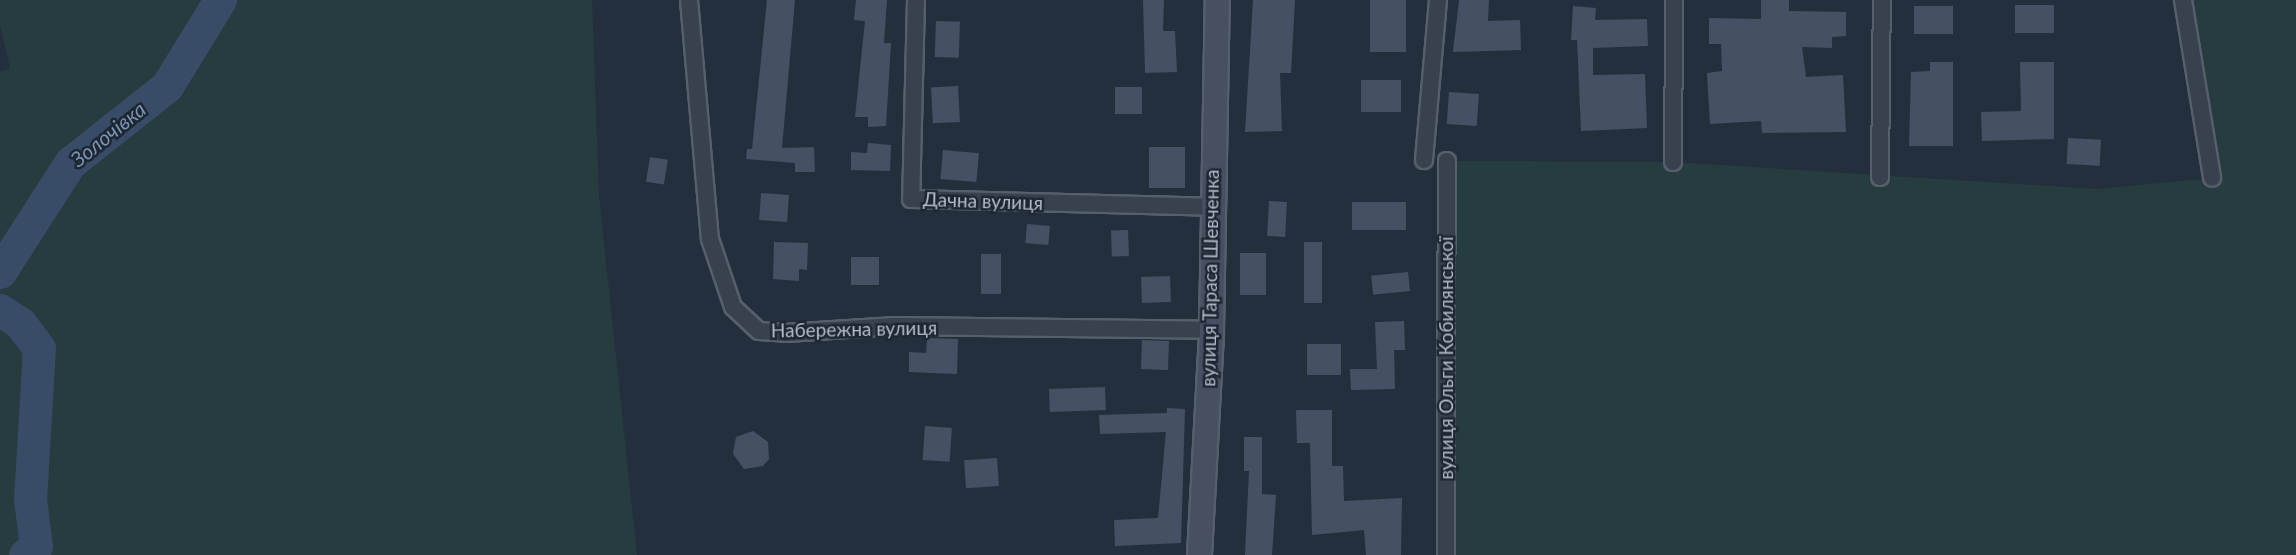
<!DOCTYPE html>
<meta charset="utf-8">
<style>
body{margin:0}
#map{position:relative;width:2296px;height:555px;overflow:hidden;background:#242f3e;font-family:Lato,sans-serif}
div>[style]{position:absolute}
.green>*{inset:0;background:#263c3f}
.river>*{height:33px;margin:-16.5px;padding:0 16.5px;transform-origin:16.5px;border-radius:16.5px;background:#394c67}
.building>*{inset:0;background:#455162;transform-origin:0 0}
.roads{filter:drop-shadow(2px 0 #565f6c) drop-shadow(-2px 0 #565f6c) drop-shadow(0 2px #565f6c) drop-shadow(0 -2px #565f6c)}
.street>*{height:16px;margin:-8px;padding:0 8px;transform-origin:8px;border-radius:8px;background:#38414e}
.secondary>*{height:23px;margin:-11.5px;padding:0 11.5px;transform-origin:11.5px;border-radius:11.5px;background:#465061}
span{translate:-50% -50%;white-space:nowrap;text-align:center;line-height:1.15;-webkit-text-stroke:5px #1d2633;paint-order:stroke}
.street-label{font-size:19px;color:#b4bcc9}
.water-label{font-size:21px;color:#7c92b1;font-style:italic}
</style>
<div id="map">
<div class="green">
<div style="clip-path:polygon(0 0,592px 0,599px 196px,637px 555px,0 555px,0 72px,10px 68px,0 26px)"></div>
<div style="clip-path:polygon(2183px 0,2296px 0,2296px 555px,1446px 555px,1447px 161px,1673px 162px,2098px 189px,2212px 178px)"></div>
</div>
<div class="river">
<div style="left:0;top:272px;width:130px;rotate:-57.3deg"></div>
<div style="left:70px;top:163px;width:124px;rotate:-38.4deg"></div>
<div style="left:167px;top:86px;width:101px;rotate:-58.4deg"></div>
<div style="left:0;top:310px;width:24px;rotate:33deg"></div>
<div style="left:20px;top:323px;width:31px;rotate:53deg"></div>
<div style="left:39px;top:348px;width:151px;rotate:93.4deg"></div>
<div style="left:30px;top:499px;width:47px;rotate:82.7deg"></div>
<div style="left:36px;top:546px;width:14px;rotate:141deg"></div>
</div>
<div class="building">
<div style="clip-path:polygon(767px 0,795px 0,782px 148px,814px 147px,815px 172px,795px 172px,795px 163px,746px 159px,747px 149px,752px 149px)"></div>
<div style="clip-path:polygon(856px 0,887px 0,884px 43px,891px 43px,886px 126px,868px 127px,868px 117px,855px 117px,865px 21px,854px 20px)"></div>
<div style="clip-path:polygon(1143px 0,1164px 0,1163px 31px,1175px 31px,1177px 72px,1145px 73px)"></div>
<div style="clip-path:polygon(1253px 0,1295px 0,1291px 73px,1280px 73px,1282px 131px,1245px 132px)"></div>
<div style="left:1370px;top:0;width:36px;height:52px"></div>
<div style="clip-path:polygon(1459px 0,1489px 0,1488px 21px,1520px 20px,1521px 50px,1453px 52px)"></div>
<div style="clip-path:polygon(1761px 0,1789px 0,1789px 11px,1846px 12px,1846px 36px,1832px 37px,1832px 48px,1802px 47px,1806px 77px,1843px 75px,1846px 132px,1762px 133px,1761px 121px,1710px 124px,1707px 73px,1722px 71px,1721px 44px,1709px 44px,1709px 18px,1761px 19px)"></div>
<div style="left:2015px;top:5px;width:39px;height:28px"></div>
<div style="clip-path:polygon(1573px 6px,1596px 8px,1595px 20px,1647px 19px,1648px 46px,1593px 48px,1593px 75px,1645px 74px,1647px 128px,1581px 131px,1577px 40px,1571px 40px)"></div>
<div style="left:1953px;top:6px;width:28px;height:39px;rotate:90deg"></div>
<div style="left:936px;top:21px;width:24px;height:36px;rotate:2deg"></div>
<div style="clip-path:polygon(1930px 62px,1953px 62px,1953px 146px,1909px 146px,1911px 72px,1930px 71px)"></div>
<div style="clip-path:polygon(2020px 62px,2054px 62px,2054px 139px,1982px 141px,1981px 112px,2021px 111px)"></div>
<div style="left:1361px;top:80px;width:40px;height:32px"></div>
<div style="left:958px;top:86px;width:36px;height:27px;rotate:87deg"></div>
<div style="left:1115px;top:87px;width:27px;height:27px"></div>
<div style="left:1449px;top:92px;width:30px;height:32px;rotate:4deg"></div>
<div style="left:2068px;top:138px;width:33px;height:26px;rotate:3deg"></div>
<div style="clip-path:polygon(868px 143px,891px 145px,890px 171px,851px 170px,851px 152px,867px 153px)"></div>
<div style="left:1149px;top:147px;width:36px;height:41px"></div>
<div style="left:943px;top:150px;width:36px;height:29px;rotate:5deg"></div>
<div style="left:650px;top:157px;width:18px;height:25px;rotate:9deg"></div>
<div style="left:761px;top:193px;width:28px;height:27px;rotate:4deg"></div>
<div style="left:1269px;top:201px;width:18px;height:35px;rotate:3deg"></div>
<div style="left:1406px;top:202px;width:28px;height:54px;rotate:90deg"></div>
<div style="left:1027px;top:224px;width:23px;height:19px;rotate:5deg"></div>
<div style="left:1128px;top:230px;width:26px;height:17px;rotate:88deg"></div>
<div style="clip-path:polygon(774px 242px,808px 243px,807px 270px,799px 269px,799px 281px,773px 279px)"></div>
<div style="left:1304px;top:242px;width:18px;height:61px"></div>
<div style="left:1240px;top:253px;width:26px;height:42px"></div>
<div style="left:981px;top:254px;width:20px;height:40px"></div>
<div style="left:851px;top:257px;width:28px;height:28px"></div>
<div style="left:1408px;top:272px;width:19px;height:37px;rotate:84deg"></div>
<div style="left:1170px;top:276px;width:26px;height:29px;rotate:88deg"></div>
<div style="clip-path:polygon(1404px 321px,1405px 350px,1394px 350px,1395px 389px,1351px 390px,1350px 369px,1377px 369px,1375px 322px)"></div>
<div style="clip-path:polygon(927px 338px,958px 339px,957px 374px,909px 372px,909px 352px,926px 353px)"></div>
<div style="left:1142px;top:340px;width:27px;height:29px;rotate:2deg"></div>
<div style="left:1307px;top:344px;width:34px;height:31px"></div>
<div style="left:1105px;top:387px;width:23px;height:56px;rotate:88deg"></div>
<div style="clip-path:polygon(1167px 408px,1185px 409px,1181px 543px,1115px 546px,1114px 520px,1158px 518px,1166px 432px,1100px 434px,1099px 415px,1167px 413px)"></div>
<div style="clip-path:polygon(1296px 410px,1332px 410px,1332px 466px,1343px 466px,1344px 501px,1402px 498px,1401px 555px,1366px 555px,1364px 530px,1312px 535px,1310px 443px,1297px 443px)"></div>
<div style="left:925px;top:426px;width:27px;height:34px;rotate:4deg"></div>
<div style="clip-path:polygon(753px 431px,768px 442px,769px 459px,763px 466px,744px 469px,733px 454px,736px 437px)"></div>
<div style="clip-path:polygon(1244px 437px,1262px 437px,1262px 494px,1276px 495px,1272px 555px,1245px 555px,1249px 471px,1244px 471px)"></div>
<div style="left:997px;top:458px;width:28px;height:33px;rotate:86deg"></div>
</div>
<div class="roads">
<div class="street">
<div style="left:689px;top:0;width:240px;rotate:85deg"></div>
<div style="left:710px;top:239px;width:72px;rotate:71.3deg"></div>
<div style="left:733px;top:307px;width:35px;rotate:43deg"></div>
<div style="left:759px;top:331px;width:27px;rotate:4deg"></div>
<div style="left:786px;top:333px;width:109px;rotate:-3.7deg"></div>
<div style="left:895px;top:326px;width:316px;rotate:0.7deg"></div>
<div style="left:916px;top:0;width:199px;rotate:91.4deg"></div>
<div style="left:911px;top:199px;width:301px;rotate:1.5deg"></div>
<div style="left:2183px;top:0;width:180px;rotate:80.7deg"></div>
<div style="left:1424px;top:160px;width:161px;rotate:-85deg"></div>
<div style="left:1673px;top:162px;width:162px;rotate:-89.6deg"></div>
<div style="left:1880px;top:177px;width:177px;rotate:-89.4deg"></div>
<div style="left:1446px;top:555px;width:394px;rotate:-89.9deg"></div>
</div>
<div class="secondary">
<div style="left:1199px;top:555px;width:225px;rotate:-86.9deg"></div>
<div style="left:1211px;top:330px;width:330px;rotate:-89deg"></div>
</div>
</div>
<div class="street-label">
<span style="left:983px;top:201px;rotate:2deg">Дачна вулиця</span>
<span style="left:1210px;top:278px;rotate:-89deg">вулиця Тараса Шевченка</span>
<span style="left:854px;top:329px;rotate:-1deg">Набережна вулиця</span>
<span style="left:1446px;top:358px;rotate:-90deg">вулиця Ольги Кобилянської</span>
</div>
<div class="water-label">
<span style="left:108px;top:134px;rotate:-39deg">Золочівка</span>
</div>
</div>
